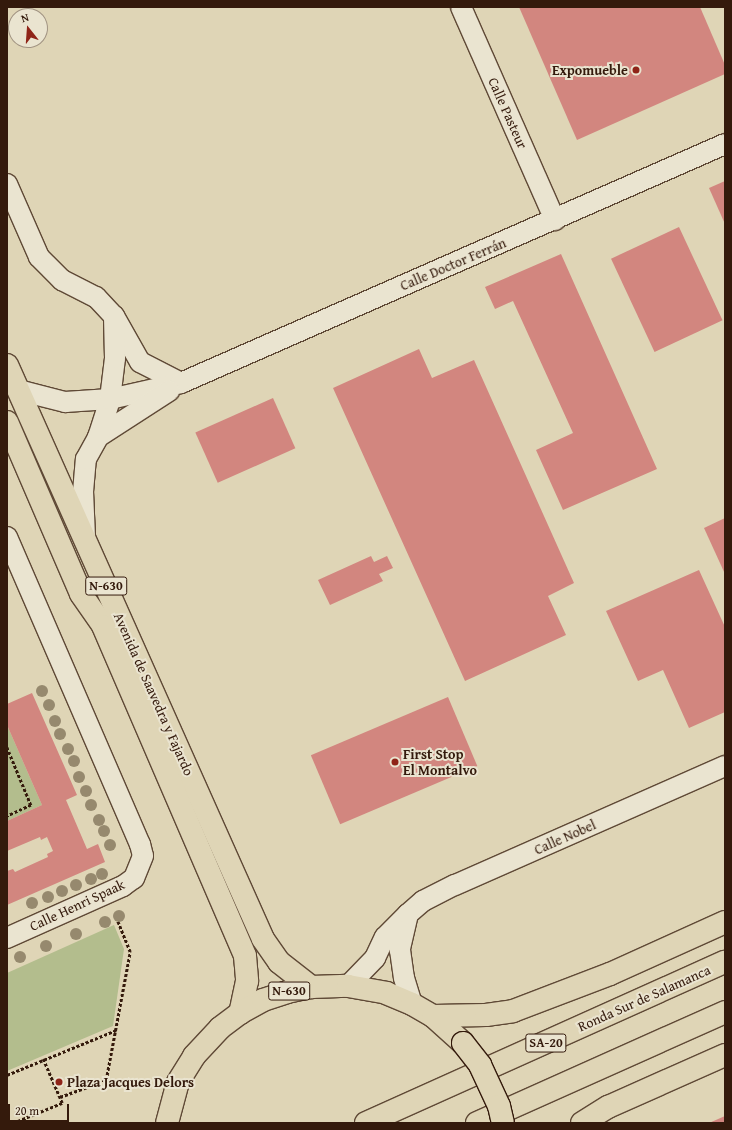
<!DOCTYPE html>
<meta charset="utf-8">
<style>
body{margin:0}
#map{position:relative;width:732px;height:1130px;overflow:hidden;background:#dfd5b6;font-family:"Gentium Book Plus",serif}
div>[style]{position:absolute}
.green>*{inset:0;background:#b3bd8d}
.building>*{inset:0;background:#d2867f;transform-origin:0 0}
.path>*{height:2.5px;margin-top:-1.25px;transform-origin:0;background:repeating-linear-gradient(90deg,#341a0c 0 3px,transparent 0 5px)}
.roads{filter:drop-shadow(1px 0 #5f4936) drop-shadow(-1px 0 #5f4936) drop-shadow(0 1px #5f4936) drop-shadow(0 -1px #5f4936)}
.street>*{height:20px;margin:-10px;padding:0 10px;transform-origin:10px;border-radius:10px;background:#eae4d0}
.highway>*{height:22px;margin:-11px;padding:0 11px;transform-origin:11px;border-radius:11px;background:#dfd5b6}
.bridges{filter:drop-shadow(1px 0 #341a0c) drop-shadow(-1px 0 #341a0c) drop-shadow(0 1px #341a0c) drop-shadow(0 -1px #341a0c)}
.highway-bridge>*{height:22px;margin:-11px;padding:0 11px;transform-origin:11px;border-radius:11px;background:#dfd5b6}
.trees>*{width:12px;height:12px;margin:-6px;border-radius:50%;background:#96896e}
.dots>*{width:11px;height:11px;translate:-50% -50%;box-sizing:border-box;border:2px solid #eae4d0;border-radius:50%}
span{translate:-50% -50%;white-space:nowrap;text-align:center;line-height:1.15;-webkit-text-stroke:4px #eae4d0;paint-order:stroke}
.shield-label span{padding:1px 3px;background:#eae4d0;border:1px solid;border-radius:3px;-webkit-text-stroke-width:0}
.shield-label{font-size:13px;color:#341a0c;font-weight:700}
.poi-label{font-size:14px;color:#341a0c;font-weight:700}
.right{translate:-100% -50%;text-align:right}
.left{translate:0 -50%;text-align:left}
.street-label{font-size:14px;color:#341a0c}
.frame{position:absolute;inset:0;border:8px solid #341a0c;pointer-events:none}
.north{position:absolute;left:8px;top:8px;width:40px;height:40px;box-sizing:border-box;background:#eae4d0;border:1px solid #a19382;border-radius:50%;rotate:343deg;font-size:11px;font-weight:700;line-height:16px;text-align:center;color:#341a0c}
.north::after{content:'';display:block;margin:auto;width:14px;height:18px;background:#8f2418;clip-path:polygon(50% 0,100% 100%,50% 72%,0 100%)}
.scale{position:absolute;left:8px;top:1104px;width:61px;height:18px;box-sizing:border-box;border:2px solid #341a0c;border-top:0;padding-left:5px;font-size:12px;line-height:14px;white-space:nowrap;color:#341a0c;-webkit-text-stroke:3px #eae4d0;paint-order:stroke}
</style>
<div id="map">
<div class="green">
<div style="clip-path:polygon(7px 725px,42px 805px,7px 821px)"></div>
<div style="clip-path:polygon(114px 925px,124px 949px,113px 1026px,7px 1071px,7px 973px)"></div>
</div>
<div class="building">
<div style="clip-path:polygon(519px 7px,700px 7px,725px 65px,725px 74px,577px 140px)"></div>
<div style="clip-path:polygon(725px 181px,725px 224px,709px 188px)"></div>
<div style="left:679px;top:227px;width:103px;height:75px;rotate:65deg"></div>
<div style="clip-path:polygon(561px 254px,657px 469px,563px 510px,536px 450px,573px 433px,513px 301px,495px 309px,485px 287px)"></div>
<div style="clip-path:polygon(419px 349px,432px 378px,474px 360px,574px 583px,548px 596px,566px 635px,465px 681px,333px 388px)"></div>
<div style="left:273px;top:398px;width:55px;height:85px;rotate:66deg"></div>
<div style="clip-path:polygon(725px 518px,725px 574px,704px 528px)"></div>
<div style="clip-path:polygon(371px 556px,374px 562px,387px 556px,393px 568px,379px 574px,383px 581px,330px 605px,318px 580px)"></div>
<div style="clip-path:polygon(699px 570px,725px 627px,725px 712px,689px 728px,663px 670px,638px 681px,606px 611px)"></div>
<div style="clip-path:polygon(32px 693px,77px 795px,66px 800px,87px 849px,98px 844px,105px 862px,7px 905px,7px 871px,13px 869px,15px 872px,48px 857px,47px 854px,53px 851px,47px 837px,41px 840px,40px 837px,7px 851px,7px 821px,42px 805px,7px 725px,7px 704px)"></div>
<div style="left:448px;top:697px;width:75px;height:149px;rotate:67deg"></div>
<div style="clip-path:polygon(725px 1116px,725px 1123px,709px 1123px)"></div>
</div>
<div class="path">
<div style="left:7px;top:747px;width:63px;rotate:67.5deg"></div>
<div style="left:31px;top:805px;width:26px;rotate:155deg"></div>
<div style="left:7px;top:1075px;width:118px;rotate:-22.4deg"></div>
<div style="left:60px;top:1097px;width:49px;rotate:-20.3deg"></div>
<div style="left:106px;top:1080px;width:130px;rotate:-79.4deg"></div>
<div style="left:130px;top:952px;width:35px;rotate:-112deg"></div>
<div style="left:13px;top:1123px;width:53px;rotate:-22.2deg"></div>
<div style="left:62px;top:1103px;width:48px;rotate:-113.4deg"></div>
</div>
<div class="roads">
<div class="street">
<div style="left:461px;top:7px;width:233px;rotate:66.2deg"></div>
<div style="left:7px;top:184px;width:80px;rotate:66.3deg"></div>
<div style="left:39px;top:257px;width:33px;rotate:45deg"></div>
<div style="left:62px;top:280px;width:38px;rotate:27deg"></div>
<div style="left:96px;top:297px;width:26px;rotate:47deg"></div>
<div style="left:114px;top:316px;width:53px;rotate:60.5deg"></div>
<div style="left:140px;top:362px;width:46px;rotate:27.1deg"></div>
<div style="left:18px;top:390px;width:49px;rotate:14.3deg"></div>
<div style="left:65px;top:402px;width:45px;rotate:-3.8deg"></div>
<div style="left:110px;top:399px;width:73px;rotate:-12.7deg"></div>
<div style="left:181px;top:383px;width:594px;rotate:-23.72deg"></div>
<div style="left:98px;top:437px;width:85px;rotate:-32.9deg"></div>
<div style="left:7px;top:537px;width:335px;rotate:66.6deg"></div>
<div style="left:140px;top:844px;width:12px;rotate:76deg"></div>
<div style="left:143px;top:856px;width:24px;rotate:112deg"></div>
<div style="left:134px;top:878px;width:14px;rotate:144deg"></div>
<div style="left:123px;top:886px;width:127px;rotate:155.9deg"></div>
<div style="left:85px;top:537px;width:45px;rotate:-92.5deg"></div>
<div style="left:83px;top:492px;width:33px;rotate:-85deg"></div>
<div style="left:86px;top:459px;width:25px;rotate:-61deg"></div>
<div style="left:98px;top:437px;width:40px;rotate:-72deg"></div>
<div style="left:110px;top:399px;width:41px;rotate:-83deg"></div>
<div style="left:115px;top:358px;width:42px;rotate:-91.4deg"></div>
<div style="left:408px;top:914px;width:37px;rotate:103deg"></div>
<div style="left:400px;top:950px;width:28px;rotate:82deg"></div>
<div style="left:404px;top:978px;width:27px;rotate:73deg"></div>
<div style="left:348px;top:986px;width:39px;rotate:-46deg"></div>
<div style="left:375px;top:958px;width:23px;rotate:-65deg"></div>
<div style="left:385px;top:937px;width:33px;rotate:-45deg"></div>
<div style="left:408px;top:914px;width:20px;rotate:-41deg"></div>
<div style="left:423px;top:901px;width:36px;rotate:-27deg"></div>
<div style="left:455px;top:885px;width:295px;rotate:-23.8deg"></div>
</div>
<div class="highway">
<div style="left:7px;top:365px;width:628px;rotate:65.96deg"></div>
<div style="left:263px;top:939px;width:28px;rotate:55deg"></div>
<div style="left:279px;top:962px;width:41px;rotate:38deg"></div>
<div style="left:7px;top:422px;width:187px;rotate:66.7deg"></div>
<div style="left:81px;top:594px;width:39px;rotate:55deg"></div>
<div style="left:103px;top:626px;width:359px;rotate:66.7deg"></div>
<div style="left:245px;top:956px;width:25px;rotate:85deg"></div>
<div style="left:247px;top:981px;width:33px;rotate:102deg"></div>
<div style="left:433px;top:1016px;width:53px;rotate:-1.1deg"></div>
<div style="left:486px;top:1015px;width:27px;rotate:-8deg"></div>
<div style="left:513px;top:1011px;width:104px;rotate:-20.9deg"></div>
<div style="left:610px;top:974px;width:126px;rotate:-24.3deg"></div>
<div style="left:167px;top:1123px;width:42px;rotate:-75deg"></div>
<div style="left:178px;top:1082px;width:31px;rotate:-58deg"></div>
<div style="left:194px;top:1056px;width:38px;rotate:-47deg"></div>
<div style="left:220px;top:1028px;width:25px;rotate:-37deg"></div>
<div style="left:240px;top:1013px;width:26px;rotate:-29deg"></div>
<div style="left:263px;top:1000px;width:25px;rotate:-18deg"></div>
<div style="left:287px;top:992px;width:25px;rotate:-12deg"></div>
<div style="left:311px;top:987px;width:37px;rotate:-2deg"></div>
<div style="left:348px;top:986px;width:39px;rotate:10deg"></div>
<div style="left:386px;top:993px;width:28px;rotate:23deg"></div>
<div style="left:412px;top:1004px;width:24px;rotate:30deg"></div>
<div style="left:433px;top:1016px;width:40px;rotate:42deg"></div>
<div style="left:366px;top:1123px;width:393px;rotate:-24.2deg"></div>
<div style="left:477px;top:1123px;width:272px;rotate:-24.1deg"></div>
<div style="left:582px;top:1123px;width:31px;rotate:-32deg"></div>
<div style="left:608px;top:1107px;width:128px;rotate:-24deg"></div>
</div>
</div>
<div class="bridges">
<div class="highway-bridge">
<div style="left:463px;top:1043px;width:28px;rotate:52deg"></div>
<div style="left:480px;top:1065px;width:45px;rotate:65.1deg"></div>
<div style="left:499px;top:1106px;width:17px;rotate:77deg"></div>
</div>
</div>
<div class="trees">
<div style="left:42px;top:691px"></div>
<div style="left:49px;top:705px"></div>
<div style="left:55px;top:721px"></div>
<div style="left:60px;top:734px"></div>
<div style="left:68px;top:749px"></div>
<div style="left:74px;top:761px"></div>
<div style="left:79px;top:777px"></div>
<div style="left:86px;top:791px"></div>
<div style="left:91px;top:805px"></div>
<div style="left:99px;top:820px"></div>
<div style="left:104px;top:831px"></div>
<div style="left:110px;top:845px"></div>
<div style="left:102px;top:874px"></div>
<div style="left:91px;top:879px"></div>
<div style="left:76px;top:885px"></div>
<div style="left:62px;top:891px"></div>
<div style="left:48px;top:897px"></div>
<div style="left:32px;top:903px"></div>
<div style="left:119px;top:916px"></div>
<div style="left:105px;top:922px"></div>
<div style="left:76px;top:934px"></div>
<div style="left:46px;top:946px"></div>
<div style="left:20px;top:957px"></div>
</div>
<div class="dots">
<div style="left:636px;top:70px;background:#8f2418"></div>
<div style="left:395px;top:762px;background:#8f2418"></div>
<div style="left:59px;top:1082px;background:#8f2418"></div>
</div>
<div class="shield-label">
<span style="left:106px;top:586px">N-630</span>
<span style="left:289px;top:991px">N-630</span>
<span style="left:546px;top:1043px">SA-20</span>
</div>
<div class="poi-label">
<span class="right" style="left:628px;top:70px">Expomueble</span>
<span class="left" style="left:403px;top:762px">First Stop<br>El Montalvo</span>
<span class="left" style="left:67px;top:1082px">Plaza Jacques Delors</span>
</div>
<div class="street-label">
<span style="left:508px;top:113px;rotate:66deg">Calle Pasteur</span>
<span style="left:453px;top:264px;rotate:-23deg">Calle Doctor Ferrán</span>
<span style="left:154px;top:694px;rotate:66deg">Avenida de Saavedra y Fajardo</span>
<span style="left:565px;top:837px;rotate:-24deg">Calle Nobel</span>
<span style="left:77px;top:905px;rotate:-25deg">Calle Henri Spaak</span>
<span style="left:644px;top:998px;rotate:-24deg">Ronda Sur de Salamanca</span>
</div>
<div class="frame"></div>
<div class="north">N</div>
<div class="scale">20 m</div>
</div>
